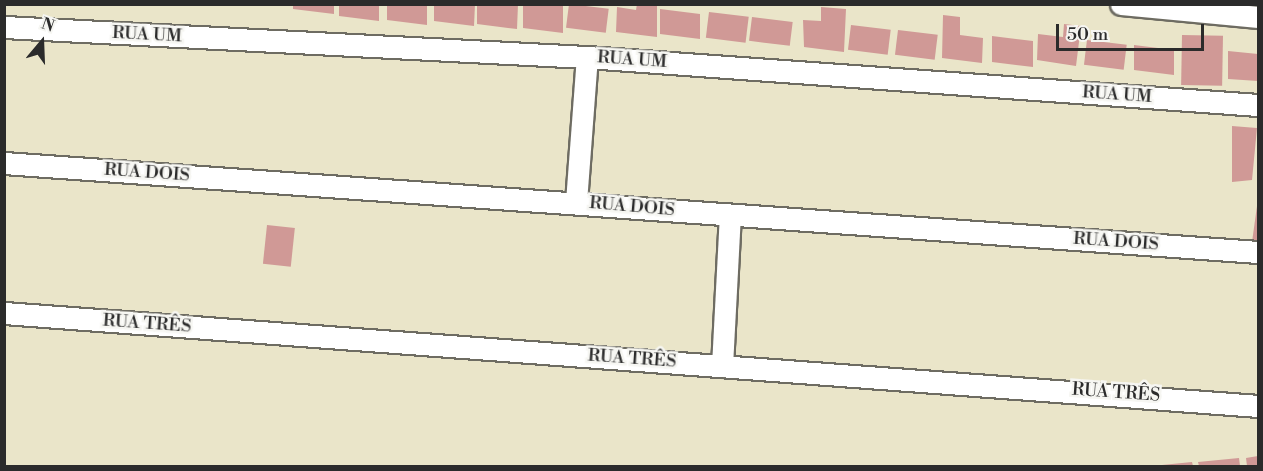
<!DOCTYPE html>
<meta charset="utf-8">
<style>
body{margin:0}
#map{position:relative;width:1263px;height:471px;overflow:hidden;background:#eae5c9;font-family:"Libre Bodoni",serif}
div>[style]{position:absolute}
.building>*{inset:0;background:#d09996;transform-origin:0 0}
.roads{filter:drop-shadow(2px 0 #6e6c62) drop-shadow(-2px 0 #6e6c62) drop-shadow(0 2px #6e6c62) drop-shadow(0 -2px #6e6c62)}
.minor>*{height:21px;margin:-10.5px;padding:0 10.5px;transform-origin:10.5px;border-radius:10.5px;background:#fff}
span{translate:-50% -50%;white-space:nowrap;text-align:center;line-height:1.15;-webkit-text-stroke:5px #f6f6f2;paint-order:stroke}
.street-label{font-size:18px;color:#2b2b2b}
.frame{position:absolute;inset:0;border:6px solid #2b2b2b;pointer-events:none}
.north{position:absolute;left:12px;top:12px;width:60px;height:60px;-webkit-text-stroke:4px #f6f6f2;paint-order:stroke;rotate:19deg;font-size:16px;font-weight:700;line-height:24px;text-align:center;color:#2b2b2b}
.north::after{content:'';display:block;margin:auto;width:21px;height:27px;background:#2b2b2b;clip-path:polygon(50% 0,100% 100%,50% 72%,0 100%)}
.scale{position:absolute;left:1056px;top:24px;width:148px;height:27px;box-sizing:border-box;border:3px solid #2b2b2b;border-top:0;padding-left:8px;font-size:18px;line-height:21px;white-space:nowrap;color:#2b2b2b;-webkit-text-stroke:4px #f6f6f2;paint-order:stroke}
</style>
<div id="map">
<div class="building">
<div style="clip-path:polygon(293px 4px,334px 4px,334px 14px,293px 9px)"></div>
<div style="clip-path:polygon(339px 4px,379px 4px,379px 21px,339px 16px)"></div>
<div style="clip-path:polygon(387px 4px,427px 4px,427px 25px,387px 20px)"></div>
<div style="clip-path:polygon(434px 4px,475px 4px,474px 26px,434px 21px)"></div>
<div style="clip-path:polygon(477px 4px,518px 4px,517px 29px,477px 24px)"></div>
<div style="clip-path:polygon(523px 4px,563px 4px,563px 33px,523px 28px)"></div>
<div style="left:569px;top:4px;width:40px;height:24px;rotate:7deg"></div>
<div style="clip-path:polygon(637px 4px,657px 4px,657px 37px,616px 32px,617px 7px,636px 10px)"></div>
<div style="clip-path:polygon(821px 7px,846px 9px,844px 52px,804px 47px,803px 20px,821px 21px)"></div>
<div style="clip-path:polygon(660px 9px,700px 14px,700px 39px,660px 34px)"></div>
<div style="left:709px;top:12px;width:40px;height:26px;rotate:7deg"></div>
<div style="clip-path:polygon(943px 15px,960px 17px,960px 35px,983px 38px,982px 63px,942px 58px)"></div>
<div style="left:752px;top:17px;width:41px;height:24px;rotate:7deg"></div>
<div style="clip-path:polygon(1064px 24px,1081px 26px,1076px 66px,1037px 60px,1038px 34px,1063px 37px)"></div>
<div style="left:851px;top:25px;width:40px;height:25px;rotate:7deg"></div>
<div style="left:898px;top:30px;width:40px;height:25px;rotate:7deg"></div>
<div style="left:1182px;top:35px;width:41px;height:50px;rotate:1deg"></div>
<div style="clip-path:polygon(992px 36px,1033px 41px,1033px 67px,992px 62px)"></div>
<div style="left:1087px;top:40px;width:40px;height:25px;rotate:7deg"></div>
<div style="clip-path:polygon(1134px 45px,1174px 50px,1174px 75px,1134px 70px)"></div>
<div style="clip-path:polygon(1228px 51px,1258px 54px,1258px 81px,1228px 79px)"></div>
<div style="clip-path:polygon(1232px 126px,1257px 128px,1252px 180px,1232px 182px)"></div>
<div style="clip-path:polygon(1257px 206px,1258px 206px,1258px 243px,1252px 242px)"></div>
<div style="left:267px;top:225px;width:28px;height:39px;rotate:6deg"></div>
<div style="clip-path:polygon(1258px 456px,1258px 466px,1247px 466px,1246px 458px)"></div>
<div style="clip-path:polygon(1239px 458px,1240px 466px,1199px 466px,1198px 462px)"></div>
<div style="clip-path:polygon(1192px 462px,1193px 466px,1162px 466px,1162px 465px)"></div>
</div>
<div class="roads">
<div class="minor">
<div style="left:1121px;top:4px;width:138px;rotate:5.4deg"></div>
<div style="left:4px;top:27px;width:584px;rotate:2.95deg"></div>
<div style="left:587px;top:57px;width:673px;rotate:4.09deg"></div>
<div style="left:4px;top:163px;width:1257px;rotate:4.06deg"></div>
<div style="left:576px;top:202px;width:145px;rotate:-85.7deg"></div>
<div style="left:4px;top:313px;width:1257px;rotate:4.24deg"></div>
<div style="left:722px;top:366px;width:151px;rotate:-87deg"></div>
</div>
</div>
<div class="street-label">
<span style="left:147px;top:35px;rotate:3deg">RUA UM</span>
<span style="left:632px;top:60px;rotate:4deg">RUA UM</span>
<span style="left:1117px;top:95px;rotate:4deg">RUA UM</span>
<span style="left:147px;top:173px;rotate:4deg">RUA DOIS</span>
<span style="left:632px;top:207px;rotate:5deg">RUA DOIS</span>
<span style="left:1116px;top:242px;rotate:4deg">RUA DOIS</span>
<span style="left:147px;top:324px;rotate:4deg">RUA TRÊS</span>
<span style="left:632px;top:359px;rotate:4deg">RUA TRÊS</span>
<span style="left:1116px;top:393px;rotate:4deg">RUA TRÊS</span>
</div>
<div class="frame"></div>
<div class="north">N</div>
<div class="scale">50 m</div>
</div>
